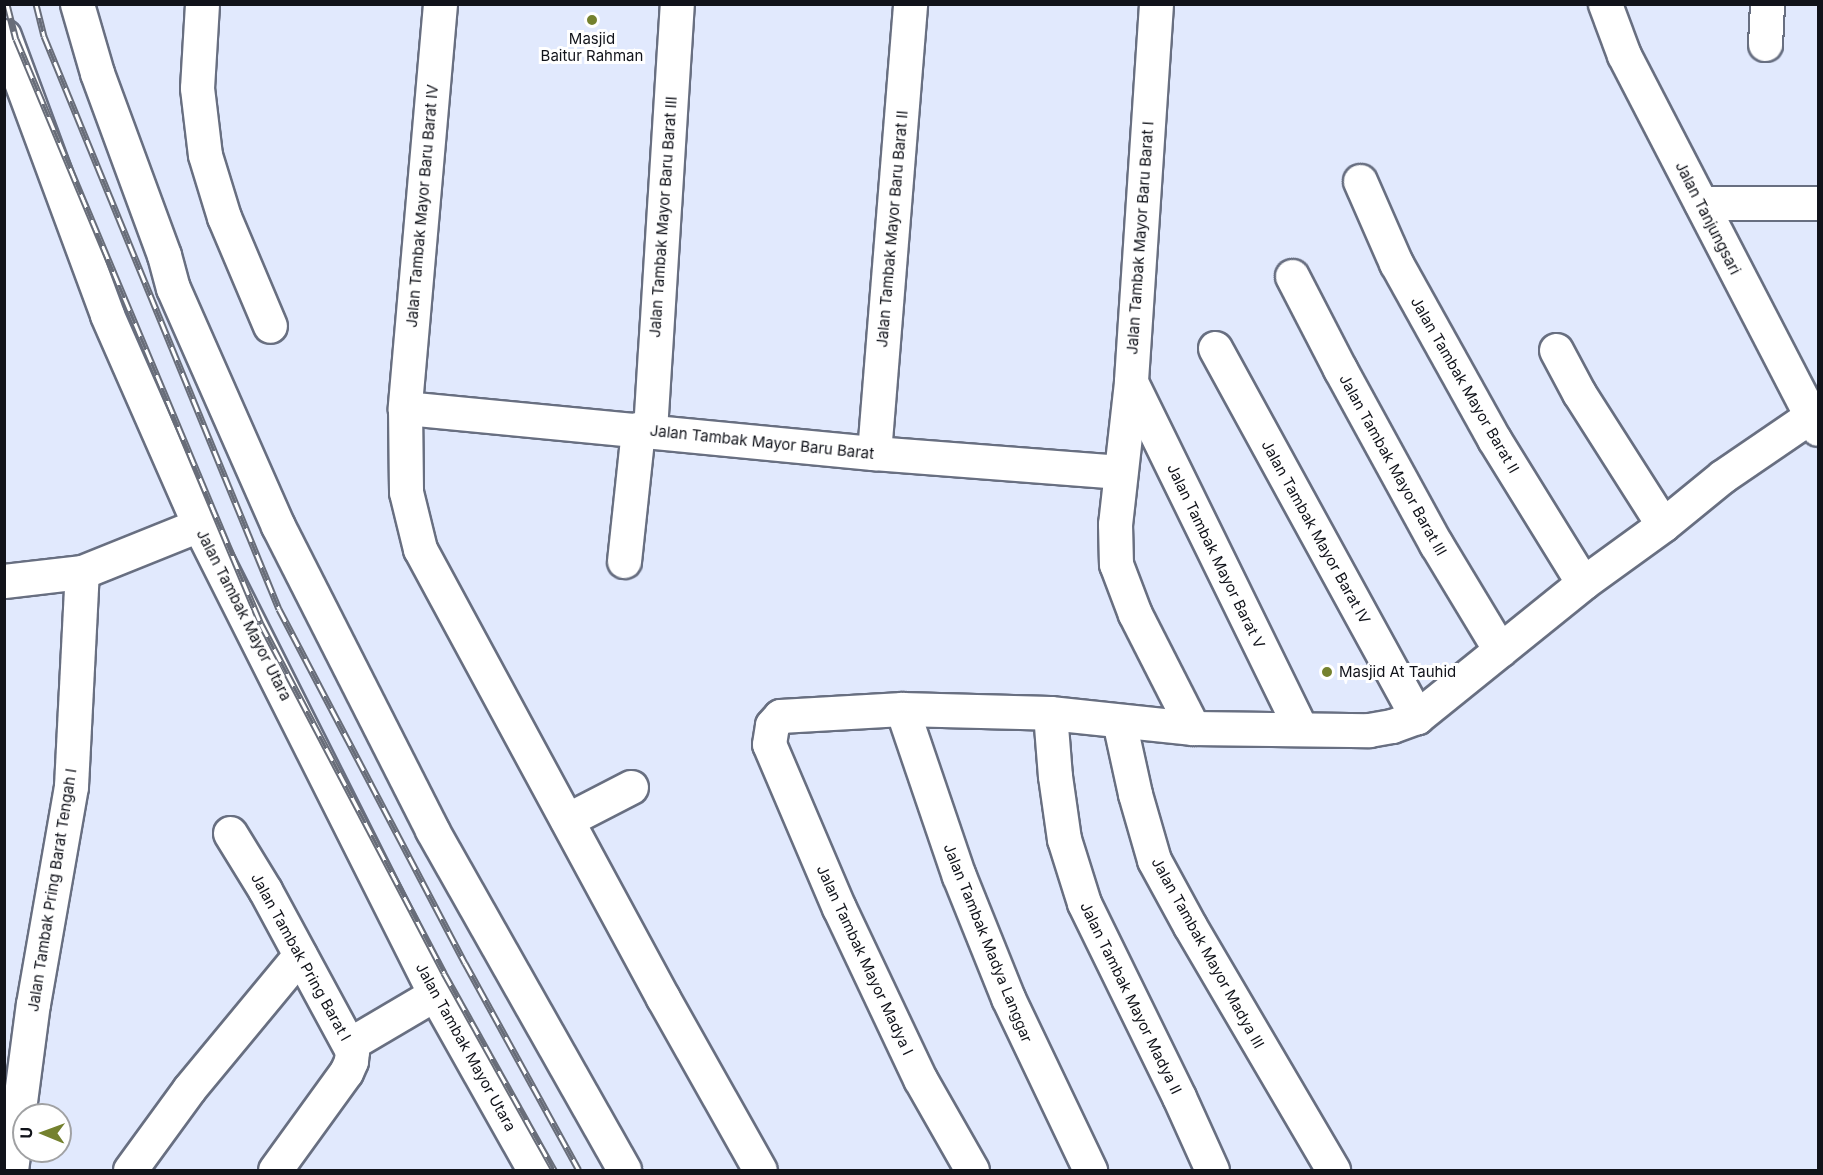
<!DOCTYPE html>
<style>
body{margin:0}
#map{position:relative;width:1823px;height:1175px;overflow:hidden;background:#e1e9fd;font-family:Inter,sans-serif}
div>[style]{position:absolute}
.roads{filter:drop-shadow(2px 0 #686f81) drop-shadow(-2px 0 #686f81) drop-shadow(0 2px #686f81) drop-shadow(0 -2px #686f81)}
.minor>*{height:33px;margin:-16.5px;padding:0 16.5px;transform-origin:16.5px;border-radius:16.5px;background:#fff}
.secondary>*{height:33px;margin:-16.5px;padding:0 16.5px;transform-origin:16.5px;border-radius:16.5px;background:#fff}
.rail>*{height:7px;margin-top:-3.5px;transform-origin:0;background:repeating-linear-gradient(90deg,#fff 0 14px,#686d79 0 28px);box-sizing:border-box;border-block:2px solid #686d79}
.dots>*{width:16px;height:16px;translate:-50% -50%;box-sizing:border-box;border:3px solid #fff;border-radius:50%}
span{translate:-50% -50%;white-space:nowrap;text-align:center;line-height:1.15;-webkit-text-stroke:6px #fff;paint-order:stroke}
.poi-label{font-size:15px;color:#11131a}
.left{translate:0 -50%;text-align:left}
.street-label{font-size:15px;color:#11131a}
.frame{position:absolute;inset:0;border:6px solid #11131a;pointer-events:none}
.north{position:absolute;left:12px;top:1103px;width:60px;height:60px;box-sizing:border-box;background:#fff;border:2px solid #a0a1a3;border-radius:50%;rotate:271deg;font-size:16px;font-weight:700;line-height:24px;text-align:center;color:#11131a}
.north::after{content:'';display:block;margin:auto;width:21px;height:27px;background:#74812e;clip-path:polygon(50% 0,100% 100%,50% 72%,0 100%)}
</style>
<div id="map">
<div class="roads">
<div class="minor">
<div style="left:77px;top:4px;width:72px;rotate:73.8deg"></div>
<div style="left:97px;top:73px;width:194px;rotate:69.8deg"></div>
<div style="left:164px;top:255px;width:34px;rotate:75deg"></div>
<div style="left:173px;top:288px;width:260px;rotate:66.2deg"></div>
<div style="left:278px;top:526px;width:341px;rotate:63.1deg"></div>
<div style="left:432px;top:830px;width:390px;rotate:60.5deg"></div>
<div style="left:202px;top:4px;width:84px;rotate:93.4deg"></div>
<div style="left:197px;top:88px;width:67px;rotate:83.2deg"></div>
<div style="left:205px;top:155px;width:65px;rotate:73deg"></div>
<div style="left:224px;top:217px;width:118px;rotate:67.1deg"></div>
<div style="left:440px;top:4px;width:406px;rotate:95deg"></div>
<div style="left:405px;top:408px;width:84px;rotate:89.3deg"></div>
<div style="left:406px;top:492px;width:59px;rotate:76.2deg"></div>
<div style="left:420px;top:549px;width:511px;rotate:61.58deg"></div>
<div style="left:663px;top:998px;width:197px;rotate:60.6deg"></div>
<div style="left:1156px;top:4px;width:379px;rotate:93.8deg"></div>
<div style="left:1131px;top:382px;width:143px;rotate:96.4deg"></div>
<div style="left:1115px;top:524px;width:40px;rotate:88.6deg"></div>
<div style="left:1116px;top:564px;width:53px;rotate:69.2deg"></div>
<div style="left:1135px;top:614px;width:128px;rotate:63deg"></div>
<div style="left:4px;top:36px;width:297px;rotate:69.7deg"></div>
<div style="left:107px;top:315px;width:229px;rotate:66.3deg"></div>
<div style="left:199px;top:525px;width:525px;rotate:63.29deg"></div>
<div style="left:435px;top:994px;width:202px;rotate:60.6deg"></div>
<div style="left:1765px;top:44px;width:40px;rotate:-87.1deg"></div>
<div style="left:1360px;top:181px;width:90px;rotate:66.3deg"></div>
<div style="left:1396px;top:263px;width:201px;rotate:60.9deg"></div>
<div style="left:1494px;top:439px;width:169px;rotate:58.3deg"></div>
<div style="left:1701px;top:203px;width:117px"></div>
<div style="left:1292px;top:276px;width:105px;rotate:62.7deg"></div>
<div style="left:1340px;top:369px;width:200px;rotate:61.3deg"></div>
<div style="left:1436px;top:544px;width:124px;rotate:58.9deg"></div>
<div style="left:1215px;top:348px;width:421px;rotate:61.3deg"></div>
<div style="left:1556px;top:350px;width:49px;rotate:61.9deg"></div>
<div style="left:1579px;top:393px;width:156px;rotate:57.5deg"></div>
<div style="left:1131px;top:382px;width:386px;rotate:63.9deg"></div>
<div style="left:405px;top:408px;width:471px;rotate:5.5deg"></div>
<div style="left:874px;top:453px;width:247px;rotate:4.4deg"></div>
<div style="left:650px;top:430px;width:427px;rotate:-86.4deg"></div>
<div style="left:874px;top:453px;width:450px;rotate:-85.4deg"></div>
<div style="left:624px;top:561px;width:133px;rotate:-83.9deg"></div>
<div style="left:4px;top:581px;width:79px;rotate:-6.6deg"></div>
<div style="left:82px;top:572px;width:126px;rotate:-21.9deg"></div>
<div style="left:902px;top:709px;width:176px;rotate:71.2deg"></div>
<div style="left:959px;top:876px;width:131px;rotate:68.1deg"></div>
<div style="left:1008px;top:998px;width:191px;rotate:64.5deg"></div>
<div style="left:1050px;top:713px;width:63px;rotate:85.5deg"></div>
<div style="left:1055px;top:776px;width:64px;rotate:81.9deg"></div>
<div style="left:1064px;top:839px;width:67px;rotate:72.6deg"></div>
<div style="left:1084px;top:903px;width:216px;rotate:63.9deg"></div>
<div style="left:1179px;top:1097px;width:80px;rotate:65.7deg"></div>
<div style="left:1119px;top:721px;width:75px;rotate:77.6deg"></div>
<div style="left:1135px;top:794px;width:69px;rotate:73.9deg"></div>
<div style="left:1154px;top:860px;width:75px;rotate:61.4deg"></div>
<div style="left:1190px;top:926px;width:283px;rotate:59.6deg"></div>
<div style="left:567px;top:820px;width:72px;rotate:-27.3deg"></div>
<div style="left:230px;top:833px;width:67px;rotate:58.4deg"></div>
<div style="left:265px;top:890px;width:183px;rotate:61.6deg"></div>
<div style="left:352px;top:1051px;width:10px;rotate:96deg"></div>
<div style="left:351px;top:1061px;width:12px;rotate:114deg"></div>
<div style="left:346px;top:1072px;width:121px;rotate:125.9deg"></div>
<div style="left:350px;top:1044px;width:99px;rotate:-30.5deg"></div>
<div style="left:11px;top:1170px;width:167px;rotate:-82.5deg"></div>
<div style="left:33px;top:1004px;width:221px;rotate:-80.1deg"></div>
<div style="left:71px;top:786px;width:214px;rotate:-87.1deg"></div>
<div style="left:130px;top:1170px;width:100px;rotate:-53.9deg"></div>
<div style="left:189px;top:1089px;width:174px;rotate:-50.4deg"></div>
<div style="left:972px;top:1170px;width:105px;rotate:-119.7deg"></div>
<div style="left:920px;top:1079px;width:189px;rotate:-115.3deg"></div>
<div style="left:839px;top:908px;width:178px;rotate:-113.1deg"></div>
<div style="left:769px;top:744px;width:19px;rotate:-81deg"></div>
<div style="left:772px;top:725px;width:12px;rotate:-48deg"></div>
<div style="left:780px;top:716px;width:122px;rotate:-3.3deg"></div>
<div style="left:902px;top:709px;width:148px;rotate:1.5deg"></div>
<div style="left:1050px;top:713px;width:144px;rotate:6deg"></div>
<div style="left:1193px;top:728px;width:176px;rotate:0.7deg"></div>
<div style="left:1369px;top:730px;width:23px;rotate:-10deg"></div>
<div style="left:1392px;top:726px;width:27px;rotate:-20deg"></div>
<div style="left:1417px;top:717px;width:213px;rotate:-38.9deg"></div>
<div style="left:1583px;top:583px;width:99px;rotate:-35.9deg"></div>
<div style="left:1663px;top:525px;width:77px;rotate:-39.2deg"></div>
<div style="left:1723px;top:476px;width:107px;rotate:-34.3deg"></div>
</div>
<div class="secondary">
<div style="left:1605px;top:4px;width:54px;rotate:69.6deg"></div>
<div style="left:1624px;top:55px;width:421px;rotate:62.6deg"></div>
</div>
</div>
<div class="rail">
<div style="left:7px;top:4px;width:36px;rotate:76deg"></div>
<div style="left:16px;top:39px;width:634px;rotate:67.28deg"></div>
<div style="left:261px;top:624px;width:394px;rotate:62.3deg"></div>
<div style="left:444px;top:973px;width:226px;rotate:60.8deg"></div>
<div style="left:36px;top:4px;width:33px;rotate:76deg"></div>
<div style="left:44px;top:36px;width:619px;rotate:67.7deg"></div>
<div style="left:279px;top:609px;width:400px;rotate:62.3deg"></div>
<div style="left:465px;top:963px;width:236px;rotate:61.2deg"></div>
</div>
<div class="dots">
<div style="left:592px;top:20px;background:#74812e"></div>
<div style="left:1327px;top:672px;background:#74812e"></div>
</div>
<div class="poi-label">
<span style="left:592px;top:47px">Masjid<br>Baitur Rahman</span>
<span class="left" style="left:1339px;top:672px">Masjid At Tauhid</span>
</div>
<div class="street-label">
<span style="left:422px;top:206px;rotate:-85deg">Jalan Tambak Mayor Baru Barat IV</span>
<span style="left:663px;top:217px;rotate:-86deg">Jalan Tambak Mayor Baru Barat III</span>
<span style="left:1708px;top:218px;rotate:63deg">Jalan Tanjungsari</span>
<span style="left:892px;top:229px;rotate:-85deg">Jalan Tambak Mayor Baru Barat II</span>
<span style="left:1140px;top:238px;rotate:-86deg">Jalan Tambak Mayor Baru Barat I</span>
<span style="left:1465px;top:385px;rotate:60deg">Jalan Tambak Mayor Barat II</span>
<span style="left:762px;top:442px;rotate:6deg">Jalan Tambak Mayor Baru Barat</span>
<span style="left:1393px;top:465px;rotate:61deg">Jalan Tambak Mayor Barat III</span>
<span style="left:1316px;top:532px;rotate:61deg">Jalan Tambak Mayor Barat IV</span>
<span style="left:1216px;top:556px;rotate:64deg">Jalan Tambak Mayor Barat V</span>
<span style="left:244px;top:615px;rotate:63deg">Jalan Tambak Mayor Utara</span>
<span style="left:52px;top:890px;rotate:-81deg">Jalan Tambak Pring Barat Tengah I</span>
<span style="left:988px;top:943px;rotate:68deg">Jalan Tambak Madya Langgar</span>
<span style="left:1208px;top:953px;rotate:61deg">Jalan Tambak Mayor Madya III</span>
<span style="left:301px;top:957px;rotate:61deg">Jalan Tambak Pring Barat I</span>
<span style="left:865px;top:960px;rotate:65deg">Jalan Tambak Mayor Madya I</span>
<span style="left:1131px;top:998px;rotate:64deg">Jalan Tambak Mayor Madya II</span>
<span style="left:466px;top:1047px;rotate:61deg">Jalan Tambak Mayor Utara</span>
</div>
<div class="frame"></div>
<div class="north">U</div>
</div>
